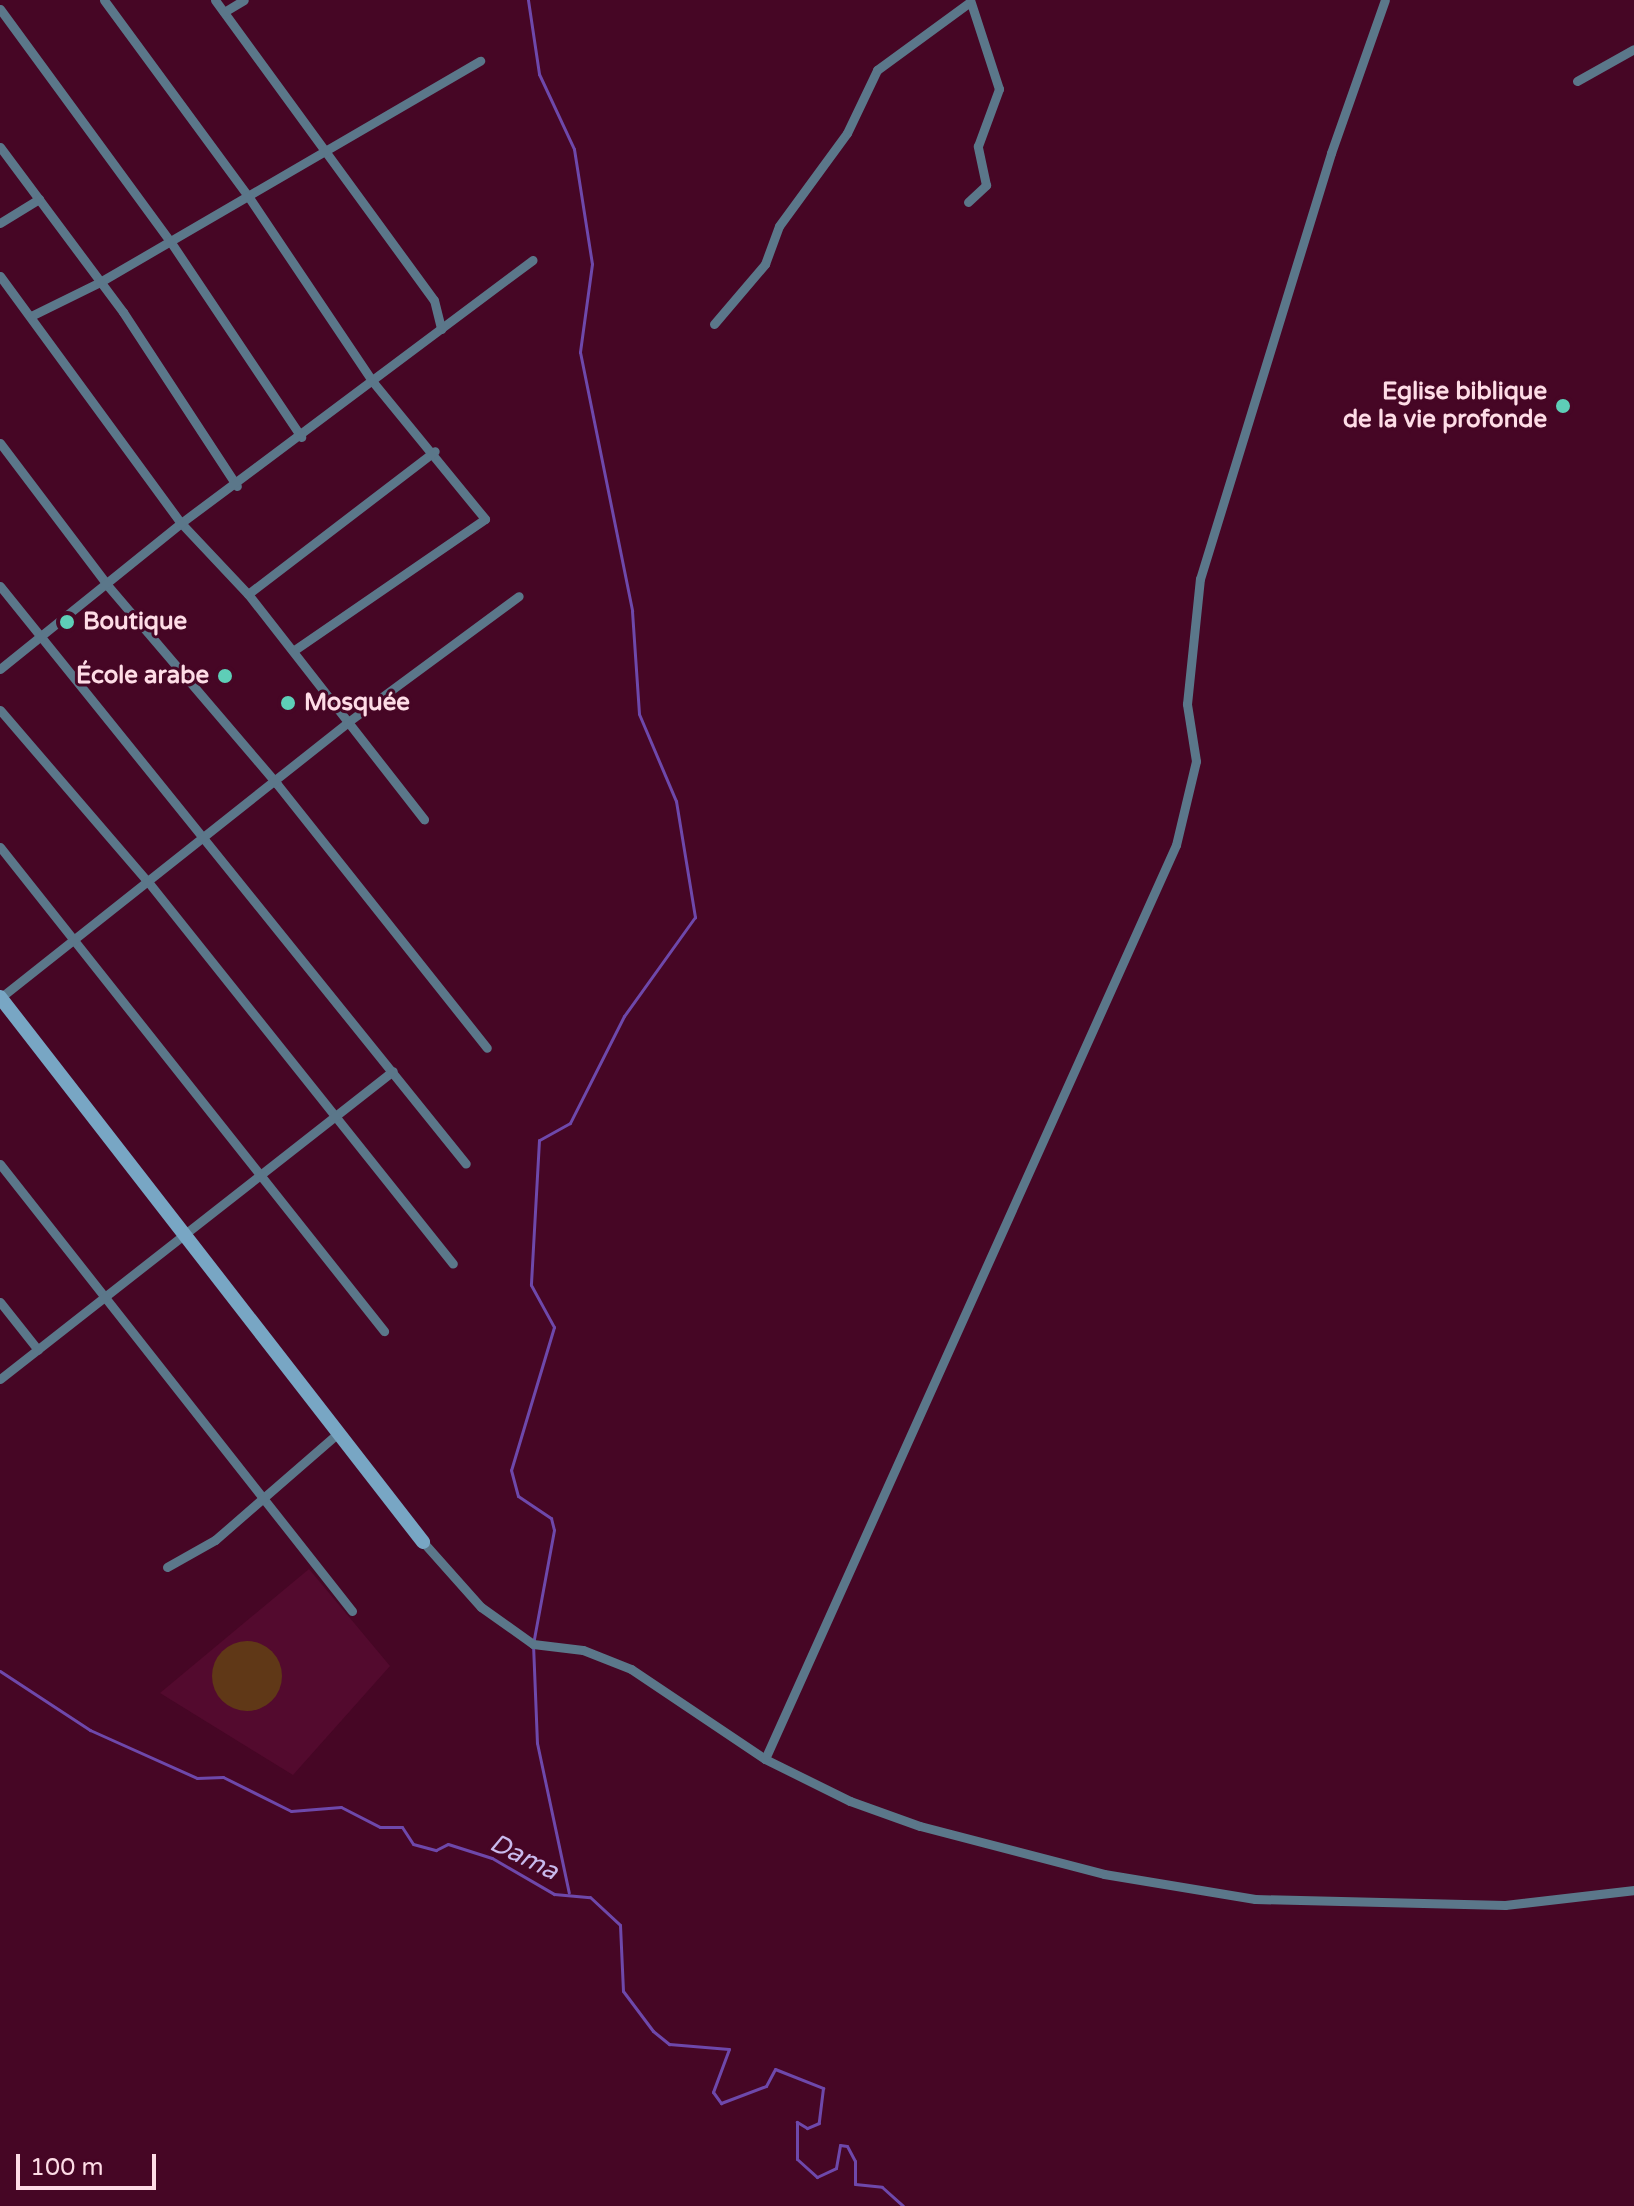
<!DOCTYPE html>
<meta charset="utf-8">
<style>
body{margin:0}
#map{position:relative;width:1634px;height:2206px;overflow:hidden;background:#460625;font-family:"Varela Round",sans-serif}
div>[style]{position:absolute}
.built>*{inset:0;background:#530a2e}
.green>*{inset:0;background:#603817}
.round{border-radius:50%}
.stream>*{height:3px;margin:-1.5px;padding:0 1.5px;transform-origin:1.5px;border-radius:1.5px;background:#6e48ab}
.street>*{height:9px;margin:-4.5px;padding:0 4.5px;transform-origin:4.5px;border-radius:4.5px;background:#5b778a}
.secondary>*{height:14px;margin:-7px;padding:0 7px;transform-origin:7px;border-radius:7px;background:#78a6c4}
.dots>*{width:22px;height:22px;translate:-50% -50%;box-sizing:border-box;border:4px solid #460625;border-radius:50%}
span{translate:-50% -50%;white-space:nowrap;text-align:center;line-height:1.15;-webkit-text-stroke:6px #460625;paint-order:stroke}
.poi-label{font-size:24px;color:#fedce6;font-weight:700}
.right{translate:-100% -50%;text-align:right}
.left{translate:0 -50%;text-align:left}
.water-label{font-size:26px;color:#c9baed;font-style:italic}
.scale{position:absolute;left:16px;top:2154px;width:140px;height:36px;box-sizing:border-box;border:4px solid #fedce6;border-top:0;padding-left:10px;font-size:24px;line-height:28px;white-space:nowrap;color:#fedce6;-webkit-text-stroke:6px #460625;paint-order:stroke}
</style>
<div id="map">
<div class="built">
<div style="clip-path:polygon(309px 1569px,390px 1666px,293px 1775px,160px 1693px)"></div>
</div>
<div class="green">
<div class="round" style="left:212px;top:1641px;width:70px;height:70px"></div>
</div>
<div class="stream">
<div style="left:528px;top:0;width:75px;rotate:81.5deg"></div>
<div style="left:539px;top:74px;width:83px;rotate:65deg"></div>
<div style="left:574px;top:149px;width:116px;rotate:81.1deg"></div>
<div style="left:592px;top:264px;width:89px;rotate:97.8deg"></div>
<div style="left:580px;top:352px;width:264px;rotate:78.6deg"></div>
<div style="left:632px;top:611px;width:103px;rotate:86.1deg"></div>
<div style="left:639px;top:714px;width:95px;rotate:67deg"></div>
<div style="left:676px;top:801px;width:118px;rotate:80.7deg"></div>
<div style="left:695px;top:917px;width:122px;rotate:125.6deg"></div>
<div style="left:624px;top:1016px;width:120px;rotate:116.8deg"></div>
<div style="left:570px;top:1123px;width:35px;rotate:151deg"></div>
<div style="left:539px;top:1140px;width:145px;rotate:93.2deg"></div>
<div style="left:531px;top:1285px;width:48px;rotate:61.3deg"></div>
<div style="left:554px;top:1327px;width:149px;rotate:106.7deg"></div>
<div style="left:511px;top:1470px;width:27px;rotate:75deg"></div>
<div style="left:518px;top:1496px;width:40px;rotate:34deg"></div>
<div style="left:551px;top:1518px;width:12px;rotate:76deg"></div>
<div style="left:554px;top:1530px;width:116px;rotate:100.4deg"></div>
<div style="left:533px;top:1644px;width:99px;rotate:87.7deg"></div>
<div style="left:537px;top:1743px;width:153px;rotate:78deg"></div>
<div style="left:0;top:1671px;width:108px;rotate:33.2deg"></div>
<div style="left:90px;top:1730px;width:117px;rotate:24.2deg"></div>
<div style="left:197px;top:1778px;width:26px;rotate:-2deg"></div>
<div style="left:223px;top:1777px;width:76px;rotate:26.6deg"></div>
<div style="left:291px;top:1811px;width:50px;rotate:-4.6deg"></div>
<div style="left:341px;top:1807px;width:44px;rotate:27.1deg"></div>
<div style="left:380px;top:1827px;width:22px"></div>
<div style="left:402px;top:1827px;width:20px;rotate:57deg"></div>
<div style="left:413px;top:1844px;width:24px;rotate:15deg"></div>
<div style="left:436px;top:1850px;width:13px;rotate:-27deg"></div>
<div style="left:448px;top:1844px;width:46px;rotate:17.7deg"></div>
<div style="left:492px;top:1858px;width:72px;rotate:30.1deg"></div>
<div style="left:554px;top:1894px;width:36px;rotate:5deg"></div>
<div style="left:590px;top:1897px;width:41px;rotate:43deg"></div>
<div style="left:620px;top:1925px;width:66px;rotate:87.4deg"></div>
<div style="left:623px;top:1991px;width:50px;rotate:53.1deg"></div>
<div style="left:653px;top:2031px;width:21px;rotate:39deg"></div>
<div style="left:669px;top:2044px;width:60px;rotate:4.8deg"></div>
<div style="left:729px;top:2049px;width:46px;rotate:110.4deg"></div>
<div style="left:713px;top:2092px;width:14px;rotate:54deg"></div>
<div style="left:721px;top:2103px;width:48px;rotate:-20.7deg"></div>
<div style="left:766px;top:2086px;width:19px;rotate:-62deg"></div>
<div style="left:775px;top:2069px;width:52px;rotate:21.6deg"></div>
<div style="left:823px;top:2088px;width:35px;rotate:97deg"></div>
<div style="left:819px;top:2123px;width:13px;rotate:157deg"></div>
<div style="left:807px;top:2128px;width:12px;rotate:-149deg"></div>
<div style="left:797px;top:2122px;width:37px;rotate:90deg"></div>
<div style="left:797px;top:2159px;width:27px;rotate:42deg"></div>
<div style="left:817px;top:2177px;width:21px;rotate:-25deg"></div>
<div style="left:836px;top:2168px;width:23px;rotate:-80deg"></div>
<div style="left:840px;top:2145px;width:7px;rotate:8deg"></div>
<div style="left:847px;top:2146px;width:17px;rotate:62deg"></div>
<div style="left:855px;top:2161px;width:23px;rotate:90deg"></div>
<div style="left:855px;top:2184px;width:27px;rotate:6deg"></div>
<div style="left:882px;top:2187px;width:28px;rotate:42deg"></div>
</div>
<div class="street">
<div style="left:104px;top:0;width:243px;rotate:53.7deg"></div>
<div style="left:248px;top:196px;width:224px;rotate:56.1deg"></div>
<div style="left:373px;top:382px;width:177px;rotate:50.7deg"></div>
<div style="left:485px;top:519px;width:233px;rotate:145.5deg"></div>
<div style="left:215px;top:0;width:371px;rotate:53.9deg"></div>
<div style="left:434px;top:300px;width:30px;rotate:76deg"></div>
<div style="left:0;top:9px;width:288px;rotate:53.8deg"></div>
<div style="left:170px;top:241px;width:236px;rotate:56.2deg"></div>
<div style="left:224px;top:12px;width:23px;rotate:-31deg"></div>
<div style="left:1577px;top:81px;width:65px;rotate:-29.3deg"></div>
<div style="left:0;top:147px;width:206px;rotate:53.3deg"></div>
<div style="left:123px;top:312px;width:208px;rotate:56.8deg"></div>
<div style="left:968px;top:202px;width:25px;rotate:-43deg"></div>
<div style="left:986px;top:185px;width:40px;rotate:-102deg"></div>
<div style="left:978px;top:146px;width:61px;rotate:-69.8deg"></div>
<div style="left:999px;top:89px;width:94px;rotate:-108deg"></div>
<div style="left:0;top:223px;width:46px;rotate:-31.6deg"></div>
<div style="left:0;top:276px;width:306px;rotate:53.8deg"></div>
<div style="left:181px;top:523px;width:98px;rotate:46.7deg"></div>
<div style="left:248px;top:594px;width:286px;rotate:52deg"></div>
<div style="left:31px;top:316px;width:77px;rotate:-26.2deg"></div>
<div style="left:100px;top:282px;width:440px;rotate:-30.2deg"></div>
<div style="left:714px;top:324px;width:79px;rotate:-49.6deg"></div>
<div style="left:765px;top:264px;width:40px;rotate:-69.8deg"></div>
<div style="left:779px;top:226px;width:115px;rotate:-53.8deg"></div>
<div style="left:847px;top:133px;width:70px;rotate:-64.5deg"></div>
<div style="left:877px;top:70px;width:115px;rotate:-36.2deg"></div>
<div style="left:0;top:443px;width:179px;rotate:52.9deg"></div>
<div style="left:108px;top:586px;width:260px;rotate:49.5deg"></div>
<div style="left:277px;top:784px;width:337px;rotate:51.5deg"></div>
<div style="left:0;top:586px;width:742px;rotate:51.12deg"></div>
<div style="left:248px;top:594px;width:235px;rotate:-37.4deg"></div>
<div style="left:0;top:669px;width:233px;rotate:-38.9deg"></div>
<div style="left:181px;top:523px;width:439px;rotate:-36.8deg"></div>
<div style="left:0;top:710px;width:228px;rotate:49.3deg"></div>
<div style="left:149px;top:883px;width:487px;rotate:51.4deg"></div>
<div style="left:0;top:847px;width:618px;rotate:51.57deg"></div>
<div style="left:0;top:998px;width:444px;rotate:-38.4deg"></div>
<div style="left:348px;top:722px;width:212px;rotate:-36.4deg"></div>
<div style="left:0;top:1164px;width:569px;rotate:51.78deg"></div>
<div style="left:0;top:1302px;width:61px;rotate:51.6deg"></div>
<div style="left:0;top:1379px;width:499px;rotate:-38.1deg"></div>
<div style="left:423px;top:1542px;width:87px;rotate:48.3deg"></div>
<div style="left:481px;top:1607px;width:64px;rotate:35.4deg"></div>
<div style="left:533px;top:1644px;width:50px;rotate:6.8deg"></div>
<div style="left:583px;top:1650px;width:52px;rotate:21.6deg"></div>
<div style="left:631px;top:1669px;width:161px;rotate:33.9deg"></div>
<div style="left:765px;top:1759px;width:95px;rotate:26.3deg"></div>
<div style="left:850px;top:1801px;width:74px;rotate:19.7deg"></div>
<div style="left:920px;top:1826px;width:190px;rotate:14.6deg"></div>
<div style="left:1104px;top:1874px;width:153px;rotate:9.4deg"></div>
<div style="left:1255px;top:1899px;width:250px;rotate:1.4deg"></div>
<div style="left:1505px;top:1905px;width:130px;rotate:-6.6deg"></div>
<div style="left:167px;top:1567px;width:55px;rotate:-29.4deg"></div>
<div style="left:215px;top:1540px;width:163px;rotate:-41deg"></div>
<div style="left:765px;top:1759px;width:1002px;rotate:-65.79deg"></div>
<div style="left:1176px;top:845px;width:86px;rotate:-76.6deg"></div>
<div style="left:1196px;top:761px;width:58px;rotate:-99deg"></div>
<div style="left:1187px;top:704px;width:126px;rotate:-84.1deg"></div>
<div style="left:1200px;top:579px;width:446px;rotate:-72.9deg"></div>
<div style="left:1331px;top:153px;width:162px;rotate:-70.6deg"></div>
</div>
<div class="secondary">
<div style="left:0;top:997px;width:690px;rotate:52.18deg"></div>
</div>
<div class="dots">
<div style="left:1563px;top:406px;background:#5eceb7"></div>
<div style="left:67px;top:622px;background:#5eceb7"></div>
<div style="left:225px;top:676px;background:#5eceb7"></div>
<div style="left:288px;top:703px;background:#5eceb7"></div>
</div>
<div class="poi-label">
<span class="right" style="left:1547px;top:406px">Eglise biblique<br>de la vie profonde</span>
<span class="left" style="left:83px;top:622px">Boutique</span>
<span class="right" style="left:209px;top:676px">École arabe</span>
<span class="left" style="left:304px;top:703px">Mosquée</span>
</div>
<div class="water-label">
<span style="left:524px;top:1857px;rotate:26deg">Dama</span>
</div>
<div class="scale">100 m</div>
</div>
